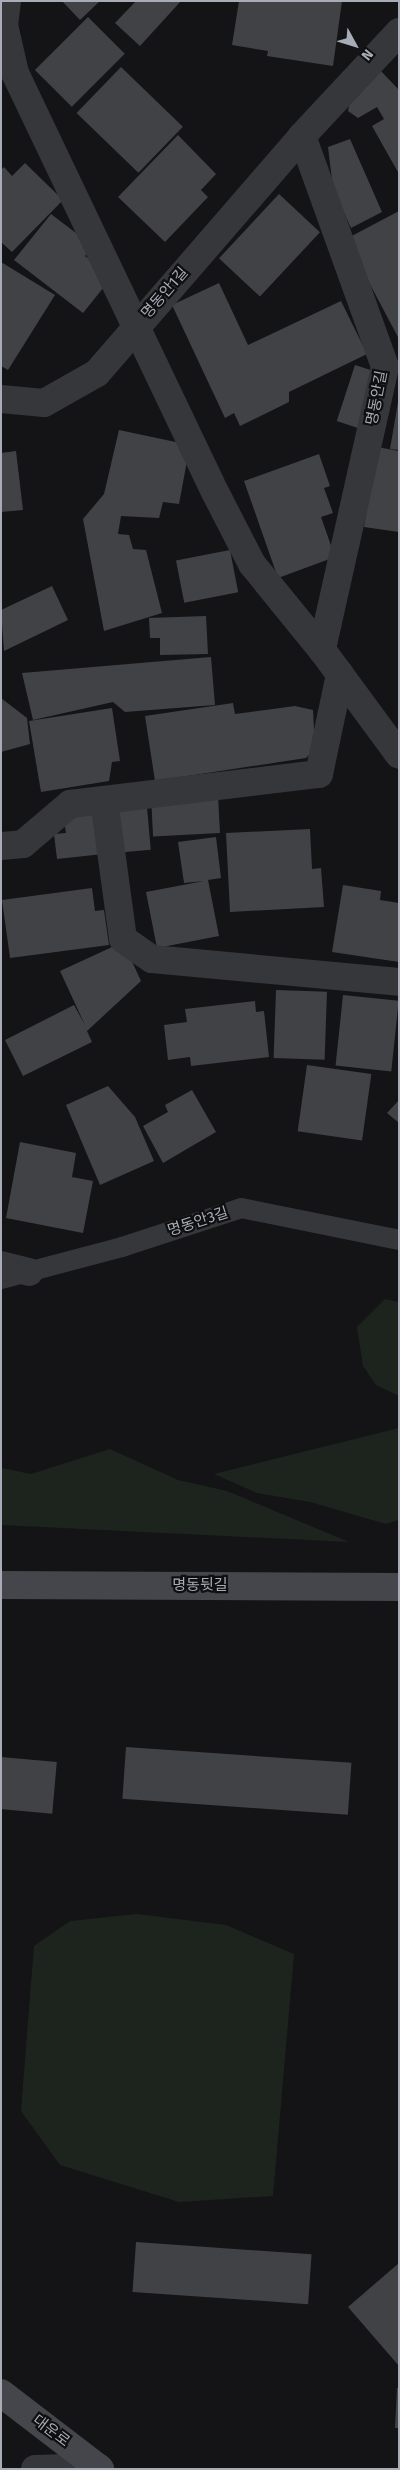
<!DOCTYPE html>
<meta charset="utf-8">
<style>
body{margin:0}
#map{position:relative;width:400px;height:2470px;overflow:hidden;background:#141416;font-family:"Fira Sans","Noto Sans KR",sans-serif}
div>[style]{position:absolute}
.green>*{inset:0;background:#1d241d}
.building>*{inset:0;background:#414246;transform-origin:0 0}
.lane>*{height:20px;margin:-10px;padding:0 10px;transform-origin:10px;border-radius:10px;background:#35373b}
.street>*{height:28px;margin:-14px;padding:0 14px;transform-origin:14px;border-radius:14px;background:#35373b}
.secondary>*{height:28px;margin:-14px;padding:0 14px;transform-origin:14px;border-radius:14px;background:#44464b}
span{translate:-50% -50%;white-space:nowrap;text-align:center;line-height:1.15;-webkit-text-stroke:4.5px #0f0f11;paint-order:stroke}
.street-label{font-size:15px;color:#a7acb6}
.frame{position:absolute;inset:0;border:2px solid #a7acb6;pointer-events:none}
.north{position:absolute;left:330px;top:20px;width:50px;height:50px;-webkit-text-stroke:4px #0f0f11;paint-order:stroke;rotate:129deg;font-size:14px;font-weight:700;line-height:20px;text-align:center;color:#a7acb6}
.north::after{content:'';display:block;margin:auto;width:18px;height:22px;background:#a7acb6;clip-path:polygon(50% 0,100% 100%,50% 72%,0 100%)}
</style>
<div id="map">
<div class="green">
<div style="clip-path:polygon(385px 1299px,399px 1302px,399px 1396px,376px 1385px,363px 1366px,357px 1327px)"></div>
<div style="clip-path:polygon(399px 1428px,399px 1520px,386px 1524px,310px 1502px,257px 1493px,214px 1474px)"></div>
<div style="clip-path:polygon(110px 1449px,178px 1480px,227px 1491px,349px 1542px,1px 1525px,1px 1468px,31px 1474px)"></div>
<div style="clip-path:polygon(137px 1914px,226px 1925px,294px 1954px,273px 2196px,179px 2202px,60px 2165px,21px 2111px,34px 1946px,70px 1921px)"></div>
</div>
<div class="building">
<div style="clip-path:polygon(62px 1px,100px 1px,80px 20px)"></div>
<div style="clip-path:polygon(136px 1px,181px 1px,140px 46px,115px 23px)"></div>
<div style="clip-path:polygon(239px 1px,342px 1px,333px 66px,267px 56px,268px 51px,232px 45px)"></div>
<div style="left:88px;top:17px;width:52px;height:75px;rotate:45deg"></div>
<div style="left:121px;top:67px;width:86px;height:64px;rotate:44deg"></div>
<div style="clip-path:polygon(380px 70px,399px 90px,399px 174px,372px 126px,384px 119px,377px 107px,358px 118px,348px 111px,350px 100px)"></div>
<div style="clip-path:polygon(178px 135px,216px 174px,201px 190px,208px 197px,165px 242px,118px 197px)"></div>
<div style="clip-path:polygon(350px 139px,382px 212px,351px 228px,333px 188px,328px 147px)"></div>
<div style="clip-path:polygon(25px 163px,63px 200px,12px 252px,1px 242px,1px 170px,4px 167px,12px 176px)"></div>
<div style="left:279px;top:194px;width:56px;height:88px;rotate:43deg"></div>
<div style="clip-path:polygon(399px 211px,399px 339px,346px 239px)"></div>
<div style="clip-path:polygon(51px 214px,93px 246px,85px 256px,112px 277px,83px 313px,14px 260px)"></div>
<div style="clip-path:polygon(1px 262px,55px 295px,8px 370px,1px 366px)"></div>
<div style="clip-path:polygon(219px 283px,248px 345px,341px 301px,367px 354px,289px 392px,289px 402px,240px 426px,234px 413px,225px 418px,172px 305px)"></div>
<div style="left:355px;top:365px;width:22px;height:59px;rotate:18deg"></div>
<div style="clip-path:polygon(398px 402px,399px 402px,399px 450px,390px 449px)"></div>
<div style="clip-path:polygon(119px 430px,190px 445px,179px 504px,163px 502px,159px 518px,121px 516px,118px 534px,129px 535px,133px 549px,146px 550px,162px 613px,104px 631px,83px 519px,104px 494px)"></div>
<div style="clip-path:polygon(377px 447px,399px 451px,399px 532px,364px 527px)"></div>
<div style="clip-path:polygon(16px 451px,23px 510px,1px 512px,1px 453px)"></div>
<div style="clip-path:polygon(319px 454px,330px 486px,324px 488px,333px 513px,321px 517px,335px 557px,278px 578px,244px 481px)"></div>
<div style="left:230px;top:550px;width:43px;height:55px;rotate:79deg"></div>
<div style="clip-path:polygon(52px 586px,68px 620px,4px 651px,1px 610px)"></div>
<div style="clip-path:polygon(206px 616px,208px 654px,160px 655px,160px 638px,150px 638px,149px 618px)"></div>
<div style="clip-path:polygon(211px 657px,215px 705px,125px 712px,113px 702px,33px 720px,22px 673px)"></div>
<div style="clip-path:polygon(1px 698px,27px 718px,30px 744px,1px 752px)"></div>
<div style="clip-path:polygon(233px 703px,235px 714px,295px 706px,313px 710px,315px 749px,306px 758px,155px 781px,145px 716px)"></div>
<div style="clip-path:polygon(112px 708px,120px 761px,112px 762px,109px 781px,41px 792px,29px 721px)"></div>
<div style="left:218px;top:795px;width:38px;height:67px;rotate:87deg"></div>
<div style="left:147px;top:807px;width:43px;height:34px;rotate:85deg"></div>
<div style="clip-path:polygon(99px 810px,103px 854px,57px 859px,54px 834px,66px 833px,63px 814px)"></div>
<div style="clip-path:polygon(310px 829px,312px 869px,321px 868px,324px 907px,230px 912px,226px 833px)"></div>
<div style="clip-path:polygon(216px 837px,221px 878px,208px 880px,219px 936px,157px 948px,146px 892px,204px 881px,184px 883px,178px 842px)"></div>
<div style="clip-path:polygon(343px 885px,381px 891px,380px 900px,399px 903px,399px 962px,332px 952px)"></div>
<div style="clip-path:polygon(92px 888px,95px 911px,104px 910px,109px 945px,10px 958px,2px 900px)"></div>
<div style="clip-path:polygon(123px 942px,141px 981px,87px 1031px,92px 1042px,23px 1076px,5px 1040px,74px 1005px,85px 1025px,60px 971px)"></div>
<div style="left:276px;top:990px;width:51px;height:68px;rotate:2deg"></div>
<div style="left:343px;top:995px;width:56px;height:71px;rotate:6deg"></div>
<div style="clip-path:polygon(255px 1001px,256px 1012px,264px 1011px,269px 1057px,191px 1066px,190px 1057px,168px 1060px,164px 1025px,187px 1022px,185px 1009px)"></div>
<div style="left:307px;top:1065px;width:65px;height:67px;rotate:8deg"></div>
<div style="clip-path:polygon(108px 1086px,135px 1117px,154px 1161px,100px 1185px,66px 1105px)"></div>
<div style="clip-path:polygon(192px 1090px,216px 1132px,163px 1163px,143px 1126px,168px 1112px,165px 1105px)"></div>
<div style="clip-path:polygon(399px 1100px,399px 1123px,387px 1113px)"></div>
<div style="clip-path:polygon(20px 1142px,76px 1153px,72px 1177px,93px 1181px,83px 1233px,6px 1218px)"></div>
<div style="left:126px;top:1747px;width:226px;height:52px;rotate:4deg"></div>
<div style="left:1px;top:1757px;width:56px;height:52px;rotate:5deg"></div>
<div style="left:136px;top:2242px;width:176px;height:50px;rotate:4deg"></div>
<div style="clip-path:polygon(399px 2263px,399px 2366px,348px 2307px)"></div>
<div style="clip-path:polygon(397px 2388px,399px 2388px,399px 2428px,395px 2428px)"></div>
</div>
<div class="lane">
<div style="left:1px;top:1279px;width:125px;rotate:-14.8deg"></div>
<div style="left:122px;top:1247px;width:125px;rotate:-18.1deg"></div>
<div style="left:241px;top:1208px;width:161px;rotate:11.4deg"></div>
</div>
<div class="street">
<div style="left:7px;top:1px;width:24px;rotate:97deg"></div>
<div style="left:4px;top:25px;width:49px;rotate:77.1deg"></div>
<div style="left:15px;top:73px;width:464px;rotate:64.5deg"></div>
<div style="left:215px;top:492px;width:81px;rotate:62.8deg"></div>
<div style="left:252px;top:564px;width:111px;rotate:50.9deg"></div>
<div style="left:399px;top:32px;width:142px;rotate:133deg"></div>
<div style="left:302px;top:136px;width:245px;rotate:70.2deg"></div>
<div style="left:385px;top:367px;width:290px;rotate:102.6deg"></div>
<div style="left:322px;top:650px;width:130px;rotate:53.7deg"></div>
<div style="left:1px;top:399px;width:43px;rotate:5.3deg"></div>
<div style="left:44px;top:403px;width:61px;rotate:-29.5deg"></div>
<div style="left:97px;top:373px;width:313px;rotate:-49.1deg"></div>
<div style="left:104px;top:800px;width:140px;rotate:82.2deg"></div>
<div style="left:123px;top:939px;width:35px;rotate:35deg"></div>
<div style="left:152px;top:959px;width:248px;rotate:5.3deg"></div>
<div style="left:1px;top:846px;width:22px;rotate:-5deg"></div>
<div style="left:23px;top:844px;width:62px;rotate:-40.4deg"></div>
<div style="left:70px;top:804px;width:251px;rotate:-6.9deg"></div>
<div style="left:319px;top:774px;width:102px;rotate:-78.1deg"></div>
<div style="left:1px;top:1265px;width:29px;rotate:14deg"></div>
<div style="left:35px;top:2469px;width:63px;rotate:-1.8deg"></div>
</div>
<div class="secondary">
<div style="left:1px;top:1585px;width:398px;rotate:0.3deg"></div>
<div style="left:1px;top:2393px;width:125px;rotate:37.5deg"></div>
</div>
<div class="street-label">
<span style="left:165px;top:293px;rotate:-49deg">명동안1길</span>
<span style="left:377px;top:398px;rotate:-79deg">명동안길</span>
<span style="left:198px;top:1222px;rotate:-18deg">명동안3길</span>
<span style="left:200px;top:1586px">명동뒷길</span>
<span style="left:51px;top:2431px;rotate:37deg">대운로</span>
</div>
<div class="frame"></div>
<div class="north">N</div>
</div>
